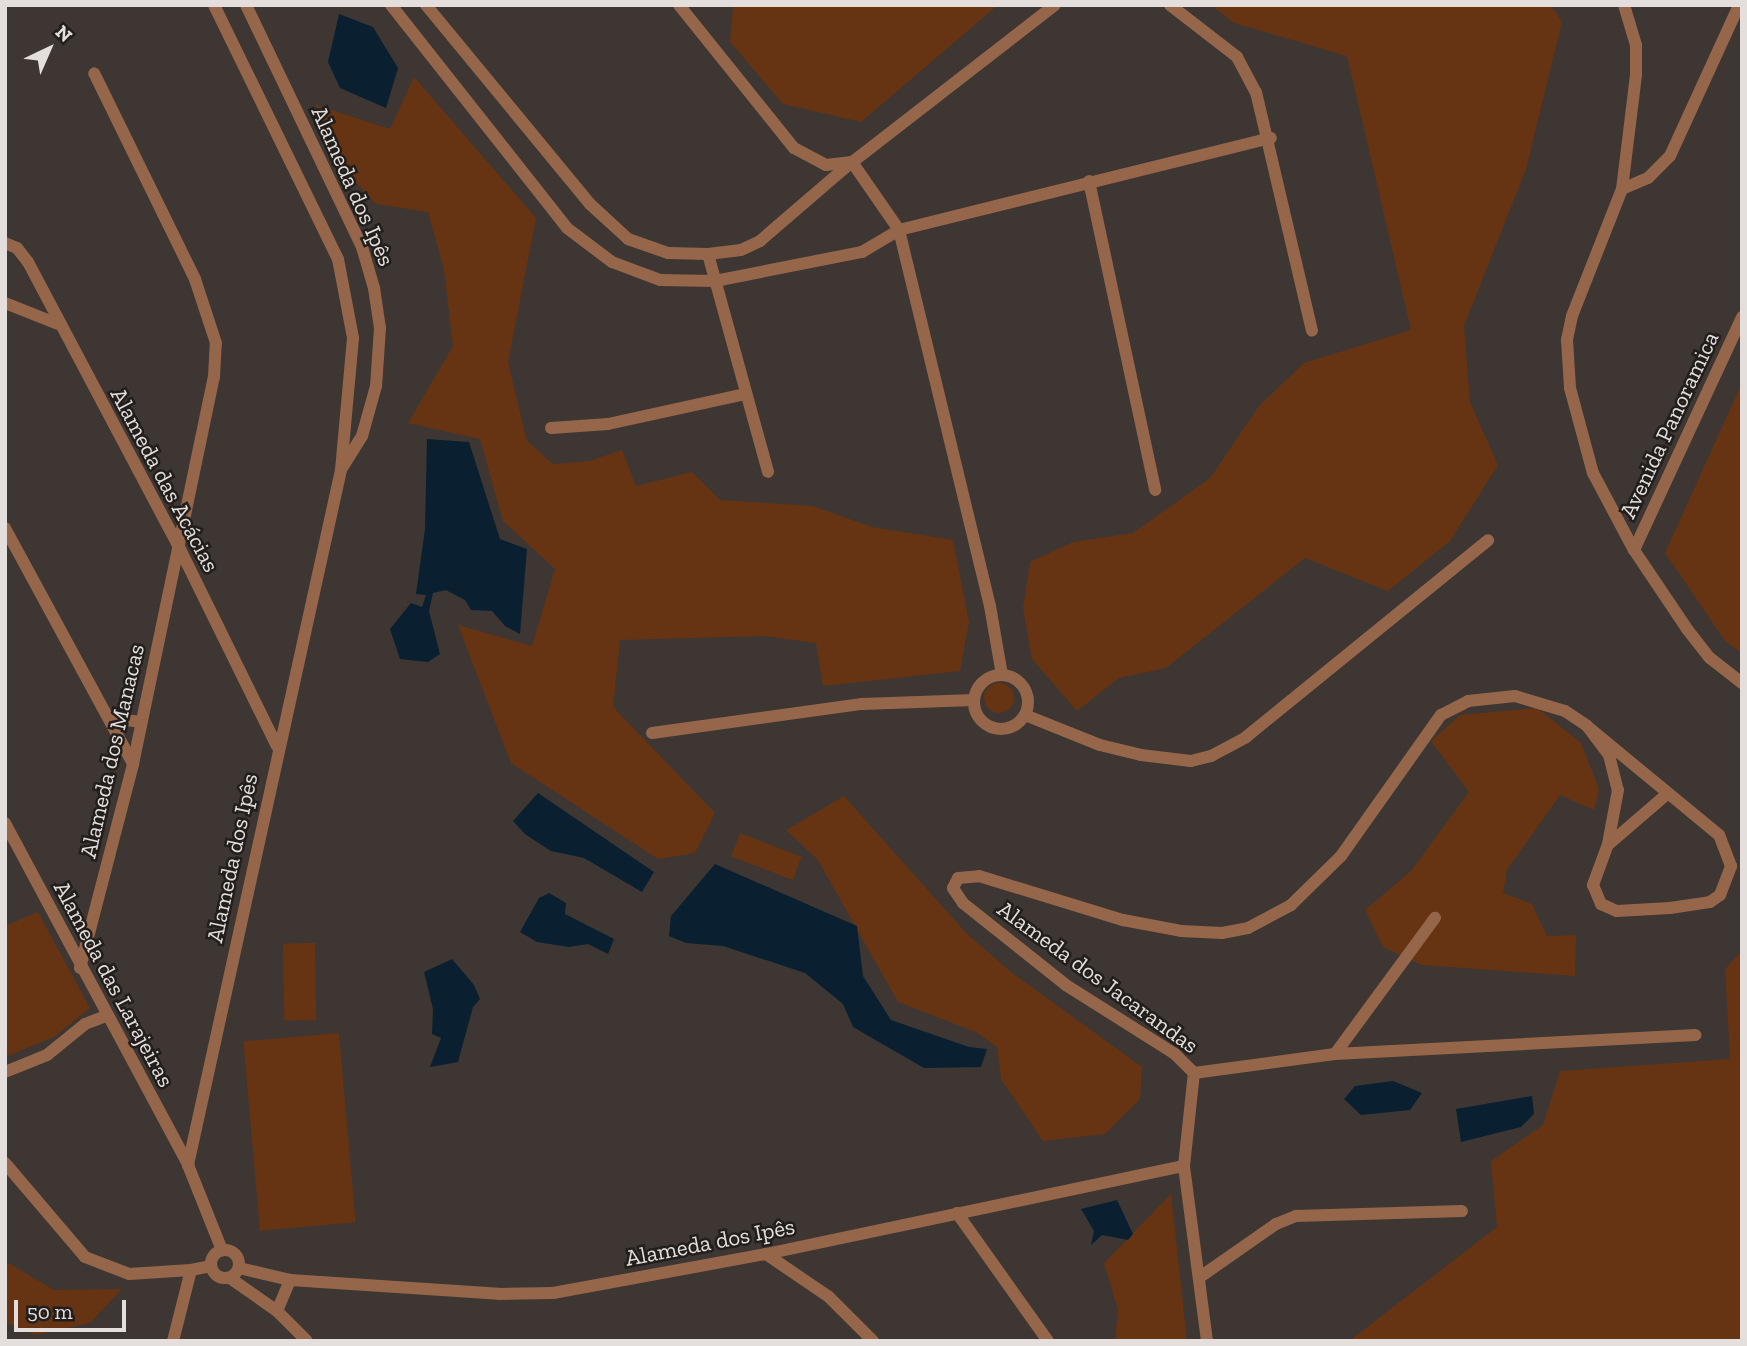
<!DOCTYPE html>
<meta charset="utf-8">
<style>
body{margin:0}
#map{position:relative;width:1747px;height:1346px;overflow:hidden;background:#3d3632;font-family:"Zilla Slab",serif}
div>[style]{position:absolute}
.green>*{inset:0;background:#673413;transform-origin:0 0}
.round{border-radius:50%}
.water>*{inset:0;background:#0a2030}
.minor>*{height:12px;margin:-6px;padding:0 6px;transform-origin:6px;border-radius:6px;background:#96664b}
.minor>.ring{margin:-6px;padding:0;box-sizing:content-box;background:none;border:12px solid #96664b;border-radius:50%}
span{translate:-50% -50%;white-space:nowrap;text-align:center;line-height:1.15;-webkit-text-stroke:5px #211e1c;paint-order:stroke}
.street-label{font-size:23px;color:#e4dfdd}
.frame{position:absolute;inset:0;border:7px solid #e4dfdd;pointer-events:none}
.north{position:absolute;left:14px;top:14px;width:70px;height:70px;-webkit-text-stroke:5px #211e1c;paint-order:stroke;rotate:44deg;font-size:19px;font-weight:700;line-height:28px;text-align:center;color:#e4dfdd}
.north::after{content:'';display:block;margin:auto;width:24px;height:32px;background:#e4dfdd;clip-path:polygon(50% 0,100% 100%,50% 72%,0 100%)}
.scale{position:absolute;left:14px;top:1300px;width:112px;height:32px;box-sizing:border-box;border:4px solid #e4dfdd;border-top:0;padding-left:9px;font-size:21px;line-height:24px;white-space:nowrap;color:#e4dfdd;-webkit-text-stroke:5px #211e1c;paint-order:stroke}
</style>
<div id="map">
<div class="green">
<div style="clip-path:polygon(733px 5px,998px 5px,861px 122px,783px 104px,730px 42px)"></div>
<div style="clip-path:polygon(1211px 5px,1551px 5px,1562px 22px,1526px 169px,1464px 326px,1470px 402px,1498px 465px,1450px 541px,1388px 591px,1305px 558px,1166px 668px,1119px 678px,1077px 711px,1032px 659px,1023px 608px,1030px 562px,1073px 542px,1133px 533px,1210px 478px,1259px 406px,1304px 363px,1411px 330px,1347px 56px,1234px 23px)"></div>
<div style="clip-path:polygon(414px 77px,536px 218px,508px 362px,527px 441px,553px 464px,589px 461px,622px 450px,636px 486px,692px 472px,720px 500px,812px 506px,872px 527px,953px 540px,969px 622px,960px 671px,823px 686px,816px 643px,764px 636px,620px 640px,613px 707px,715px 813px,695px 853px,658px 859px,511px 763px,458px 625px,532px 646px,555px 569px,503px 521px,480px 439px,408px 423px,453px 346px,444px 270px,428px 212px,376px 204px,348px 174px,316px 105px,390px 129px)"></div>
<div style="clip-path:polygon(1742px 383px,1742px 653px,1725px 641px,1665px 553px)"></div>
<div class="round" style="left:984px;top:683px;width:30px;height:30px"></div>
<div style="clip-path:polygon(1537px 708px,1581px 743px,1599px 789px,1594px 810px,1560px 795px,1507px 870px,1503px 893px,1532px 904px,1547px 936px,1576px 935px,1575px 976px,1422px 965px,1383px 947px,1365px 910px,1411px 871px,1469px 792px,1431px 741px,1460px 715px)"></div>
<div style="clip-path:polygon(844px 796px,966px 933px,1011px 972px,1142px 1067px,1140px 1099px,1105px 1134px,1043px 1141px,1001px 1079px,997px 1047px,976px 1032px,898px 1002px,818px 860px,786px 830px)"></div>
<div style="left:740px;top:833px;width:66px;height:25px;rotate:21deg"></div>
<div style="clip-path:polygon(38px 912px,90px 1008px,54px 1037px,5px 1057px,5px 926px)"></div>
<div style="left:315px;top:943px;width:77px;height:32px;rotate:89deg"></div>
<div style="clip-path:polygon(1742px 951px,1742px 1341px,1349px 1341px,1497px 1227px,1491px 1161px,1543px 1125px,1560px 1071px,1730px 1059px,1725px 969px)"></div>
<div style="left:339px;top:1033px;width:190px;height:96px;rotate:85deg"></div>
<div style="clip-path:polygon(1171px 1194px,1187px 1341px,1115px 1341px,1118px 1310px,1104px 1263px)"></div>
<div style="clip-path:polygon(5px 1261px,54px 1290px,122px 1289px,90px 1323px,35px 1335px,5px 1322px)"></div>
</div>
<div class="water">
<div style="clip-path:polygon(339px 14px,373px 27px,398px 68px,386px 108px,340px 88px,328px 62px)"></div>
<div style="clip-path:polygon(427px 439px,469px 442px,500px 539px,527px 549px,520px 634px,505px 626px,492px 611px,471px 610px,465px 600px,446px 590px,433px 593px,429px 611px,440px 654px,428px 662px,400px 659px,390px 629px,411px 603px,422px 607px,426px 595px,416px 594px,425px 529px)"></div>
<div style="clip-path:polygon(538px 793px,654px 872px,642px 892px,584px 858px,551px 851px,525px 834px,513px 821px)"></div>
<div style="clip-path:polygon(715px 864px,857px 926px,863px 976px,891px 1020px,969px 1047px,987px 1049px,981px 1067px,924px 1068px,853px 1027px,843px 1004px,805px 973px,723px 946px,686px 943px,669px 936px,671px 916px)"></div>
<div style="clip-path:polygon(549px 893px,566px 903px,565px 914px,614px 939px,608px 954px,588px 944px,569px 947px,537px 942px,520px 932px,539px 898px)"></div>
<div style="clip-path:polygon(452px 959px,474px 985px,480px 999px,473px 1007px,458px 1062px,430px 1067px,441px 1038px,432px 1034px,433px 1009px,424px 972px)"></div>
<div style="clip-path:polygon(1393px 1081px,1422px 1093px,1410px 1110px,1361px 1115px,1344px 1099px,1355px 1086px)"></div>
<div style="clip-path:polygon(1532px 1096px,1534px 1114px,1521px 1127px,1461px 1142px,1456px 1109px)"></div>
<div style="clip-path:polygon(1117px 1200px,1133px 1234px,1128px 1240px,1102px 1235px,1091px 1245px,1094px 1231px,1081px 1209px)"></div>
</div>
<div class="minor">
<div style="left:214px;top:5px;width:283px;rotate:64deg"></div>
<div style="left:338px;top:259px;width:80px;rotate:79.2deg"></div>
<div style="left:353px;top:338px;width:133px;rotate:95.2deg"></div>
<div style="left:341px;top:470px;width:712px;rotate:102.42deg"></div>
<div style="left:188px;top:1165px;width:92px;rotate:68.2deg"></div>
<div style="left:246px;top:5px;width:268px;rotate:64.4deg"></div>
<div style="left:362px;top:247px;width:43px;rotate:73.7deg"></div>
<div style="left:374px;top:288px;width:40px;rotate:81.5deg"></div>
<div style="left:380px;top:328px;width:58px;rotate:93.9deg"></div>
<div style="left:376px;top:386px;width:52px;rotate:105.6deg"></div>
<div style="left:362px;top:436px;width:36px;rotate:122deg"></div>
<div style="left:391px;top:5px;width:284px;rotate:51.7deg"></div>
<div style="left:567px;top:228px;width:56px;rotate:37.1deg"></div>
<div style="left:612px;top:262px;width:51px;rotate:20.6deg"></div>
<div style="left:660px;top:280px;width:55px;rotate:1deg"></div>
<div style="left:715px;top:281px;width:150px;rotate:-11.2deg"></div>
<div style="left:862px;top:252px;width:43px;rotate:-30.7deg"></div>
<div style="left:899px;top:230px;width:383px;rotate:-13.9deg"></div>
<div style="left:426px;top:5px;width:258px;rotate:50.5deg"></div>
<div style="left:590px;top:204px;width:52px;rotate:42.6deg"></div>
<div style="left:628px;top:239px;width:42px;rotate:19.3deg"></div>
<div style="left:668px;top:253px;width:40px;rotate:1.4deg"></div>
<div style="left:708px;top:254px;width:33px;rotate:-7deg"></div>
<div style="left:741px;top:250px;width:21px;rotate:-25deg"></div>
<div style="left:760px;top:241px;width:113px;rotate:-40.7deg"></div>
<div style="left:846px;top:167px;width:264px;rotate:-37.8deg"></div>
<div style="left:679px;top:5px;width:184px;rotate:51.2deg"></div>
<div style="left:794px;top:148px;width:36px;rotate:28deg"></div>
<div style="left:826px;top:165px;width:26px;rotate:-7deg"></div>
<div style="left:852px;top:162px;width:83px;rotate:55.3deg"></div>
<div style="left:899px;top:230px;width:387px;rotate:76.4deg"></div>
<div style="left:990px;top:606px;width:70px;rotate:80.1deg"></div>
<div style="left:1170px;top:5px;width:85px;rotate:37.8deg"></div>
<div style="left:1237px;top:57px;width:40px;rotate:62deg"></div>
<div style="left:1256px;top:92px;width:245px;rotate:76.8deg"></div>
<div style="left:1624px;top:5px;width:42px;rotate:73.3deg"></div>
<div style="left:1636px;top:45px;width:30px;rotate:90deg"></div>
<div style="left:1636px;top:75px;width:115px;rotate:97deg"></div>
<div style="left:1622px;top:189px;width:136px;rotate:111.5deg"></div>
<div style="left:1572px;top:316px;width:25px;rotate:102deg"></div>
<div style="left:1567px;top:340px;width:48px;rotate:86.4deg"></div>
<div style="left:1570px;top:388px;width:88px;rotate:74.9deg"></div>
<div style="left:1593px;top:473px;width:87px;rotate:62deg"></div>
<div style="left:1634px;top:550px;width:95px;rotate:56.1deg"></div>
<div style="left:1687px;top:629px;width:37px;rotate:52deg"></div>
<div style="left:1710px;top:658px;width:41px;rotate:38deg"></div>
<div style="left:1089px;top:181px;width:316px;rotate:77.9deg"></div>
<div style="left:1622px;top:189px;width:28px;rotate:-23deg"></div>
<div style="left:1648px;top:178px;width:31px;rotate:-45deg"></div>
<div style="left:1670px;top:156px;width:166px;rotate:-65.4deg"></div>
<div style="left:5px;top:243px;width:13px;rotate:23deg"></div>
<div style="left:17px;top:248px;width:18px;rotate:52deg"></div>
<div style="left:28px;top:262px;width:318px;rotate:62.1deg"></div>
<div style="left:177px;top:543px;width:226px;rotate:63.8deg"></div>
<div style="left:708px;top:254px;width:226px;rotate:74.6deg"></div>
<div style="left:5px;top:303px;width:57px;rotate:21.6deg"></div>
<div style="left:551px;top:428px;width:57px;rotate:-4deg"></div>
<div style="left:608px;top:424px;width:141px;rotate:-12.3deg"></div>
<div style="left:5px;top:528px;width:268px;rotate:61.5deg"></div>
<div style="left:1634px;top:550px;width:257px;rotate:-65.1deg"></div>
<div class="ring" style="left:974px;top:675px;width:42px;height:42px"></div>
<div style="left:1025px;top:715px;width:81px;rotate:21.8deg"></div>
<div style="left:1100px;top:745px;width:42px;rotate:13.7deg"></div>
<div style="left:1141px;top:755px;width:50px;rotate:6.8deg"></div>
<div style="left:1191px;top:761px;width:21px;rotate:-14deg"></div>
<div style="left:1211px;top:756px;width:40px;rotate:-28deg"></div>
<div style="left:1246px;top:737px;width:312px;rotate:-39.1deg"></div>
<div style="left:109px;top:718px;width:32px;rotate:7deg"></div>
<div style="left:652px;top:733px;width:212px;rotate:-7.9deg"></div>
<div style="left:862px;top:704px;width:112px;rotate:-2deg"></div>
<div style="left:5px;top:823px;width:388px;rotate:61.8deg"></div>
<div style="left:1609px;top:844px;width:77px;rotate:-40.8deg"></div>
<div style="left:80px;top:968px;width:211px;rotate:-75.4deg"></div>
<div style="left:133px;top:764px;width:395px;rotate:-78.2deg"></div>
<div style="left:214px;top:377px;width:34px;rotate:-87deg"></div>
<div style="left:216px;top:343px;width:67px;rotate:-108.2deg"></div>
<div style="left:195px;top:279px;width:229px;rotate:-116.1deg"></div>
<div style="left:1335px;top:1054px;width:169px;rotate:-53.7deg"></div>
<div style="left:5px;top:1072px;width:45px;rotate:-22deg"></div>
<div style="left:47px;top:1055px;width:49px;rotate:-39.2deg"></div>
<div style="left:85px;top:1024px;width:22px;rotate:-21deg"></div>
<div style="left:1194px;top:1073px;width:27px;rotate:-135deg"></div>
<div style="left:1175px;top:1054px;width:129px;rotate:-147.7deg"></div>
<div style="left:1066px;top:985px;width:132px;rotate:-141.5deg"></div>
<div style="left:963px;top:903px;width:18px;rotate:-124deg"></div>
<div style="left:953px;top:888px;width:11px;rotate:-63deg"></div>
<div style="left:958px;top:878px;width:21px;rotate:-5deg"></div>
<div style="left:979px;top:876px;width:151px;rotate:17deg"></div>
<div style="left:1123px;top:920px;width:59px;rotate:10.7deg"></div>
<div style="left:1181px;top:931px;width:41px;rotate:2.8deg"></div>
<div style="left:1222px;top:933px;width:26px;rotate:-11deg"></div>
<div style="left:1248px;top:928px;width:49px;rotate:-28.1deg"></div>
<div style="left:1291px;top:905px;width:70px;rotate:-44.4deg"></div>
<div style="left:1341px;top:856px;width:173px;rotate:-54.7deg"></div>
<div style="left:1441px;top:715px;width:30px;rotate:-27deg"></div>
<div style="left:1468px;top:701px;width:47px;rotate:-6.1deg"></div>
<div style="left:1515px;top:696px;width:52px;rotate:16.7deg"></div>
<div style="left:1565px;top:711px;width:27px;rotate:34deg"></div>
<div style="left:1587px;top:726px;width:36px;rotate:53deg"></div>
<div style="left:1609px;top:755px;width:36px;rotate:76deg"></div>
<div style="left:1618px;top:790px;width:55px;rotate:100.5deg"></div>
<div style="left:1608px;top:844px;width:44px;rotate:110.1deg"></div>
<div style="left:1593px;top:885px;width:21px;rotate:67deg"></div>
<div style="left:1601px;top:904px;width:17px;rotate:24deg"></div>
<div style="left:1617px;top:911px;width:53px;rotate:-3.2deg"></div>
<div style="left:1670px;top:908px;width:40px;rotate:-8.5deg"></div>
<div style="left:1710px;top:902px;width:12px;rotate:-35deg"></div>
<div style="left:1720px;top:895px;width:31px;rotate:-69deg"></div>
<div style="left:1731px;top:866px;width:33px;rotate:-111deg"></div>
<div style="left:1719px;top:835px;width:171px;rotate:-140.5deg"></div>
<div style="left:5px;top:1163px;width:123px;rotate:49.6deg"></div>
<div style="left:85px;top:1257px;width:47px;rotate:21.1deg"></div>
<div style="left:129px;top:1274px;width:62px;rotate:-3.7deg"></div>
<div style="left:957px;top:1213px;width:157px;rotate:54.6deg"></div>
<div class="ring" style="left:211px;top:1250px;width:16px;height:16px"></div>
<div style="left:766px;top:1254px;width:76px;rotate:34.3deg"></div>
<div style="left:829px;top:1297px;width:62px;rotate:45deg"></div>
<div style="left:239px;top:1268px;width:52px;rotate:13.2deg"></div>
<div style="left:290px;top:1280px;width:209px;rotate:3.8deg"></div>
<div style="left:499px;top:1294px;width:54px;rotate:-1.1deg"></div>
<div style="left:553px;top:1293px;width:217px;rotate:-10.4deg"></div>
<div style="left:766px;top:1254px;width:427px;rotate:-11.9deg"></div>
<div style="left:1200px;top:1277px;width:93px;rotate:-34.9deg"></div>
<div style="left:1276px;top:1224px;width:22px;rotate:-22deg"></div>
<div style="left:1296px;top:1216px;width:166px;rotate:-1.7deg"></div>
<div style="left:230px;top:1278px;width:57px;rotate:35.1deg"></div>
<div style="left:277px;top:1311px;width:42px;rotate:45deg"></div>
<div style="left:277px;top:1311px;width:34px;rotate:-67deg"></div>
<div style="left:173px;top:1341px;width:73px;rotate:-75.8deg"></div>
<div style="left:191px;top:1270px;width:20px;rotate:-11deg"></div>
<div style="left:1207px;top:1341px;width:177px;rotate:-97.5deg"></div>
<div style="left:1184px;top:1166px;width:94px;rotate:-83.9deg"></div>
<div style="left:1194px;top:1073px;width:142px;rotate:-7.7deg"></div>
<div style="left:1335px;top:1054px;width:361px;rotate:-3deg"></div>
</div>
<div class="street-label">
<span style="left:353px;top:186px;rotate:66deg">Alameda dos Ipês</span>
<span style="left:1669px;top:425px;rotate:-65deg">Avenida Panoramica</span>
<span style="left:165px;top:480px;rotate:62deg">Alameda das Acácias</span>
<span style="left:112px;top:751px;rotate:-77deg">Alameda dos Manacas</span>
<span style="left:232px;top:858px;rotate:-78deg">Alameda dos Ipês</span>
<span style="left:1098px;top:977px;rotate:36deg">Alameda dos Jacarandas</span>
<span style="left:114px;top:984px;rotate:62deg">Alameda das Larajeiras</span>
<span style="left:710px;top:1242px;rotate:-11deg">Alameda dos Ipês</span>
</div>
<div class="frame"></div>
<div class="north">N</div>
<div class="scale">50 m</div>
</div>
